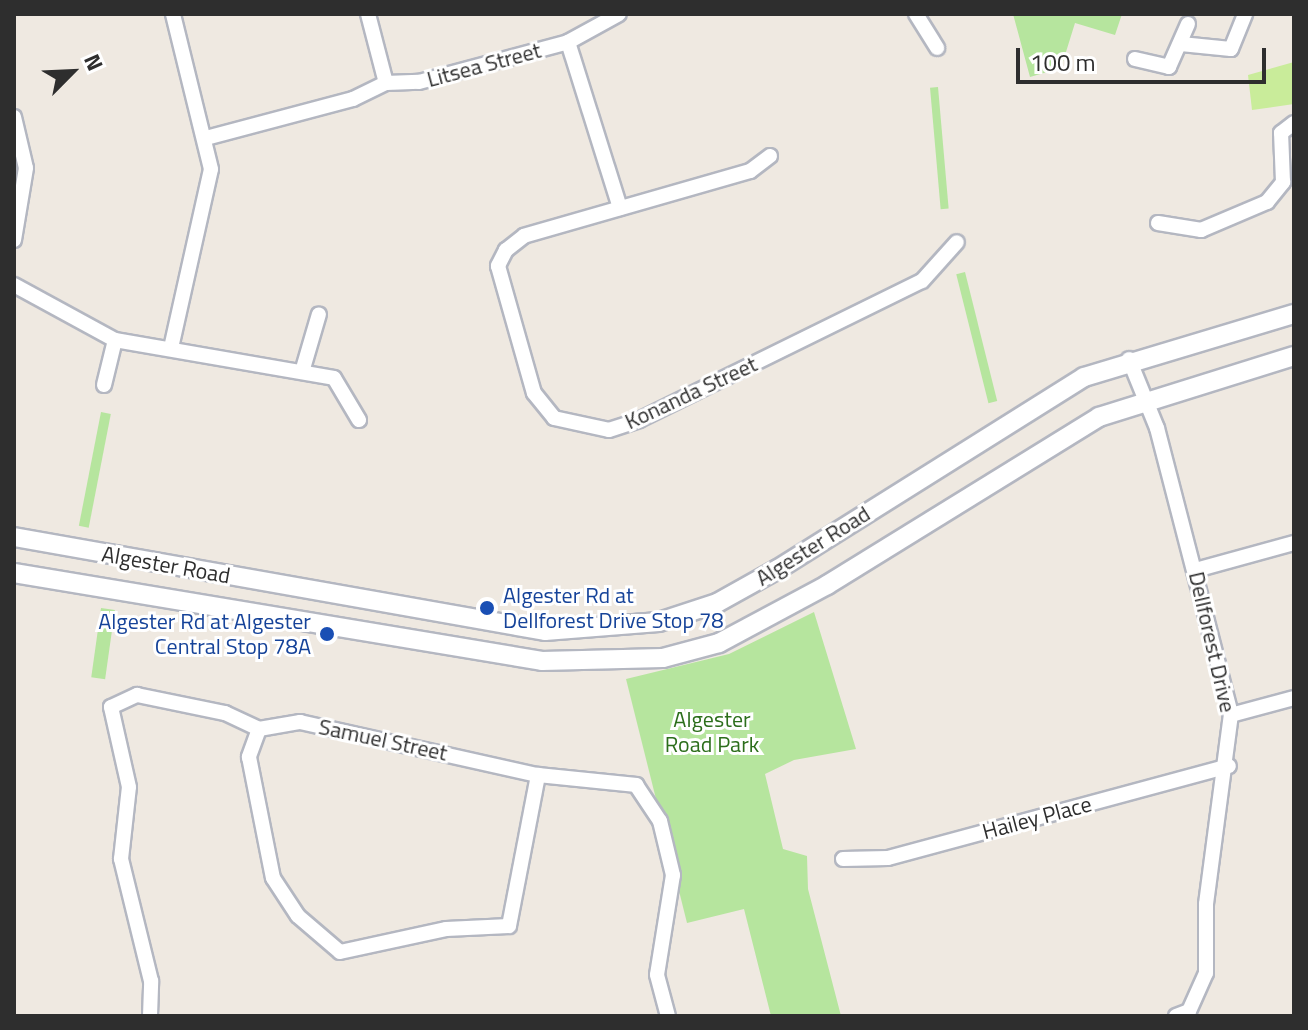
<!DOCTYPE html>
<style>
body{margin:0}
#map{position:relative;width:1308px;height:1030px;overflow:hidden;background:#efe9e1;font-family:"Titillium Web",sans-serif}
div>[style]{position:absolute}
.green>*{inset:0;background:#b6e59e;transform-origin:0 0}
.pitch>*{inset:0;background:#c9ec9a}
.roads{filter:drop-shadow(2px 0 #b4b7c1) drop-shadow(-2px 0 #b4b7c1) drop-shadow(0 2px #b4b7c1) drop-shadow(0 -2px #b4b7c1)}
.minor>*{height:14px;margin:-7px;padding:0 7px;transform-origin:7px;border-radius:7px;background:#fff}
.secondary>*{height:18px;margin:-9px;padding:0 9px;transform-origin:9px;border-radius:9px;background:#fff}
.dots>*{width:22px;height:22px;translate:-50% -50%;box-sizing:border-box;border:4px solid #fff;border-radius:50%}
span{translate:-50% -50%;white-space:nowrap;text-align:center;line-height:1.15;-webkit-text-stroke:6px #fff;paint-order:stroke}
.street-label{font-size:22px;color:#2e2e2e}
.transit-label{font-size:22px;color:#164399}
.left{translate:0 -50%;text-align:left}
.right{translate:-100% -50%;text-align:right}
.park-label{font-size:22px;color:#2c6e1b}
.frame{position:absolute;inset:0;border:16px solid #2e2e2e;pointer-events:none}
.north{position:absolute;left:32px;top:32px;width:80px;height:80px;-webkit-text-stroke:6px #fff;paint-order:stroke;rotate:66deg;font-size:22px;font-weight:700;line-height:32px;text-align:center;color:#2e2e2e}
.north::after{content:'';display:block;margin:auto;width:28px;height:36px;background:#2e2e2e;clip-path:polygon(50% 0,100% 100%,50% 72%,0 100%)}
.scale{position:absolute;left:1016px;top:48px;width:250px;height:36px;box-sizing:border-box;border:4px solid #2e2e2e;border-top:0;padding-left:10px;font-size:24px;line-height:28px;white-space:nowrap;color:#2e2e2e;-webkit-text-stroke:6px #fff;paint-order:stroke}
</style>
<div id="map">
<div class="green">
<div style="clip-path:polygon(1013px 14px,1122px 14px,1115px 35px,1075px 23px,1061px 68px,1030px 77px)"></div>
<div style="left:938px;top:87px;width:122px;height:8px;rotate:85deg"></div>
<div style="left:965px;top:272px;width:133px;height:9px;rotate:76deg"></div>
<div style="left:101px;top:412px;width:10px;height:116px;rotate:11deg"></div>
<div style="left:101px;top:608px;width:14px;height:70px;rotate:8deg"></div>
<div style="clip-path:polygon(814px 612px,856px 749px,794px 760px,765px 774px,783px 849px,807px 856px,808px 889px,841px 1016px,771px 1016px,744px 909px,687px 923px,626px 679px,729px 654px)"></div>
</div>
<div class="pitch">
<div style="clip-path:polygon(1294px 62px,1294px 104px,1252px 110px,1248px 75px)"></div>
</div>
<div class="roads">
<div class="minor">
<div style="left:368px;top:14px;width:71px;rotate:75.4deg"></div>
<div style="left:916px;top:14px;width:40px;rotate:58deg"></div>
<div style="left:568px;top:42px;width:174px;rotate:72.6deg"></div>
<div style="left:1181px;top:44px;width:50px;rotate:5.7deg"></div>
<div style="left:1231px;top:49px;width:38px;rotate:-68deg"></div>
<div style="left:1135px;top:59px;width:35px;rotate:13deg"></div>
<div style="left:1169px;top:67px;width:47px;rotate:-66.2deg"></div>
<div style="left:14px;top:117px;width:52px;rotate:76.8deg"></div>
<div style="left:26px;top:168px;width:73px;rotate:99.5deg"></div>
<div style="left:206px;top:138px;width:152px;rotate:-14.9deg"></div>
<div style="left:353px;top:99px;width:37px;rotate:-26deg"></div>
<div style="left:386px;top:83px;width:33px;rotate:-2deg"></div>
<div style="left:419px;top:82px;width:154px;rotate:-15deg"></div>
<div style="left:568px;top:42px;width:58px;rotate:-28.8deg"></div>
<div style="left:770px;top:156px;width:25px;rotate:143deg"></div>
<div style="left:750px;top:171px;width:235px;rotate:164deg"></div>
<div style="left:524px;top:236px;width:23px;rotate:142deg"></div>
<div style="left:506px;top:250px;width:18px;rotate:117deg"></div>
<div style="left:498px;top:266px;width:132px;rotate:74.2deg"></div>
<div style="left:534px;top:393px;width:32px;rotate:51deg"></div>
<div style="left:554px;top:418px;width:56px;rotate:12.3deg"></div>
<div style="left:609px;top:430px;width:32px;rotate:-18deg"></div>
<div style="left:639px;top:420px;width:315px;rotate:-26.2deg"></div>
<div style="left:922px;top:281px;width:52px;rotate:-48.1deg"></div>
<div style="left:1158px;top:223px;width:44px;rotate:9.2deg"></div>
<div style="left:1201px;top:230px;width:72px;rotate:-23deg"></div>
<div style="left:1267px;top:202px;width:26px;rotate:-51deg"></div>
<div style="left:1283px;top:182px;width:49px;rotate:-92.3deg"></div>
<div style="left:1281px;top:133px;width:16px;rotate:-38deg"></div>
<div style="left:14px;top:285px;width:115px;rotate:28.6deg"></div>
<div style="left:115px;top:340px;width:222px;rotate:9.8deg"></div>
<div style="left:334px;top:378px;width:49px;rotate:59.2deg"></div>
<div style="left:171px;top:348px;width:183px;rotate:-77.4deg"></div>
<div style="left:211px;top:169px;width:160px;rotate:-103.8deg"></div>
<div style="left:1129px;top:359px;width:74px;rotate:67.9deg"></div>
<div style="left:1157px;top:428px;width:295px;rotate:75.5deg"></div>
<div style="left:1231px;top:714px;width:192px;rotate:97.5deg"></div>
<div style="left:1206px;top:904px;width:69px;rotate:90deg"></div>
<div style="left:1206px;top:973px;width:42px;rotate:114.1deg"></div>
<div style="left:1189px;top:1011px;width:14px;rotate:159deg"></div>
<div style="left:302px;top:372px;width:60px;rotate:-73.7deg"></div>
<div style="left:104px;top:385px;width:46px;rotate:-76.3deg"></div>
<div style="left:1196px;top:570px;width:102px;rotate:-15.4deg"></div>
<div style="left:1231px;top:715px;width:65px;rotate:-15.1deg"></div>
<div style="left:259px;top:729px;width:30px;rotate:110deg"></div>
<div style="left:249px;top:757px;width:123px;rotate:78.8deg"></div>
<div style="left:273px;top:878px;width:45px;rotate:56.7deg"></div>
<div style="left:298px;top:916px;width:55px;rotate:40.6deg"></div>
<div style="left:340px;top:952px;width:108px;rotate:-12.2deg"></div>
<div style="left:446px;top:929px;width:63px;rotate:-2.7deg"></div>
<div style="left:509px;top:926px;width:154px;rotate:-79.1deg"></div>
<div style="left:843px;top:859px;width:45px;rotate:-1.3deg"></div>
<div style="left:888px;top:858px;width:353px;rotate:-15.1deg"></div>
<div style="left:150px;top:1016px;width:35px;rotate:-88deg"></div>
<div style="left:151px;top:981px;width:126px;rotate:-103.8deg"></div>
<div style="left:121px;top:859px;width:72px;rotate:-83.7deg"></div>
<div style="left:129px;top:787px;width:82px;rotate:-102.7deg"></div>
<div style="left:111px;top:707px;width:29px;rotate:-25deg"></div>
<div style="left:137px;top:695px;width:90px;rotate:11.6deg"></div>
<div style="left:225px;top:713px;width:38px;rotate:25deg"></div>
<div style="left:259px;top:729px;width:42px;rotate:-9.7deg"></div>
<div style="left:300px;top:722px;width:244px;rotate:12.6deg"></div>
<div style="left:538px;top:775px;width:99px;rotate:5.8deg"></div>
<div style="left:636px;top:785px;width:43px;rotate:56.3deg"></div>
<div style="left:660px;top:821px;width:56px;rotate:76.5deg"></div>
<div style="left:673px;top:875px;width:101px;rotate:99.1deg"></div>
<div style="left:657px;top:975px;width:42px;rotate:75deg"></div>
</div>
<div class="secondary">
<div style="left:14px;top:537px;width:539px;rotate:10.04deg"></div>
<div style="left:545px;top:631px;width:114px;rotate:-4.5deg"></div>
<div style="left:659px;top:622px;width:61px;rotate:-18.1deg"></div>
<div style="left:717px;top:603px;width:70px;rotate:-29.1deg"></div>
<div style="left:778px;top:569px;width:361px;rotate:-32.1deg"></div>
<div style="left:1084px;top:377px;width:219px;rotate:-16.7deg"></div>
<div style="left:14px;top:573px;width:535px;rotate:9.46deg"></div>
<div style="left:542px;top:661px;width:121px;rotate:-1.4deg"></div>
<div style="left:663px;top:658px;width:58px;rotate:-15deg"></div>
<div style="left:719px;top:643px;width:123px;rotate:-28.2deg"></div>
<div style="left:827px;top:585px;width:320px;rotate:-31.7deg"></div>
<div style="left:1099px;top:417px;width:204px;rotate:-17.4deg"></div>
</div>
</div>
<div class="dots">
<div style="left:487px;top:608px;background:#1a4fb4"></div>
<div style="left:327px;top:634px;background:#1a4fb4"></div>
</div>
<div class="street-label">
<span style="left:484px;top:65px;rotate:-15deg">Litsea Street</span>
<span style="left:691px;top:393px;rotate:-25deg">Konanda Street</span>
<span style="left:813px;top:546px;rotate:-32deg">Algester Road</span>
<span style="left:166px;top:565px;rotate:10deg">Algester Road</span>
<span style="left:1212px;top:642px;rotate:77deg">Dellforest Drive</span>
<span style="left:383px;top:740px;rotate:12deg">Samuel Street</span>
<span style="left:1037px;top:818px;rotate:-15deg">Hailey Place</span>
</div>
<div class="transit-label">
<span class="left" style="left:503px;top:608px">Algester Rd at<br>Dellforest Drive Stop 78</span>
<span class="right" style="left:311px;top:634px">Algester Rd at Algester<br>Central Stop 78A</span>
</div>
<div class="park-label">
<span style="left:712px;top:732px">Algester<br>Road Park</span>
</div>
<div class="frame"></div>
<div class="north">N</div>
<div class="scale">100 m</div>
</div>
